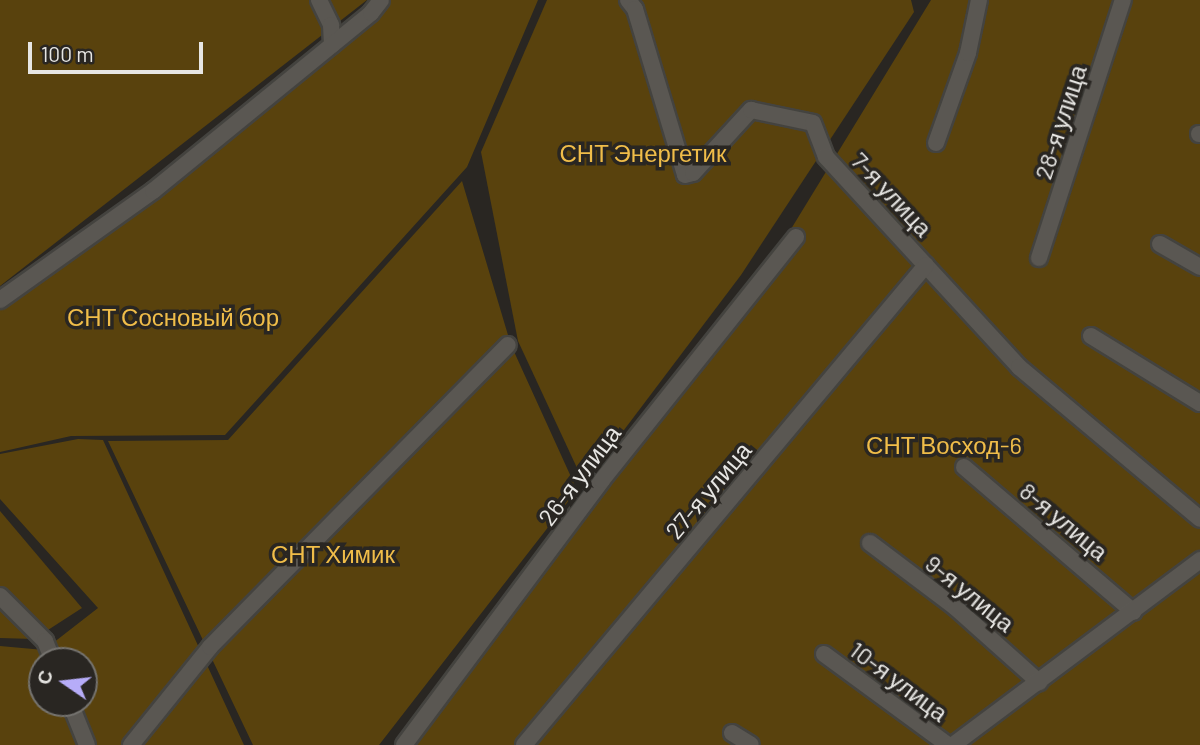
<!DOCTYPE html>
<meta charset="utf-8">
<style>
body{margin:0}
#map{position:relative;width:1200px;height:745px;overflow:hidden;background:#292622;font-family:Barlow,sans-serif}
div>[style]{position:absolute}
.green>*{inset:0;background:#59420d}
.roads{filter:drop-shadow(2px 0 #44433f) drop-shadow(-2px 0 #44433f) drop-shadow(0 2px #44433f) drop-shadow(0 -2px #44433f)}
.minor>*{height:16px;margin:-8px;padding:0 8px;transform-origin:8px;border-radius:8px;background:#5a5752}
span{translate:-50% -50%;white-space:nowrap;text-align:center;line-height:1.15;-webkit-text-stroke:7px #292622;paint-order:stroke}
.street-label{font-size:24px;color:#e7e6e3}
.park-label{font-size:24px;color:#f0bd49}
.north{position:absolute;left:28px;top:647px;width:70px;height:70px;box-sizing:border-box;background:#292622;border:2px solid #75736f;border-radius:50%;rotate:284deg;font-size:19px;font-weight:700;line-height:28px;text-align:center;color:#e7e6e3}
.north::after{content:'';display:block;margin:auto;width:24px;height:32px;background:#b6acf8;clip-path:polygon(50% 0,100% 100%,50% 72%,0 100%)}
.scale{position:absolute;left:28px;top:42px;width:175px;height:32px;box-sizing:border-box;border:4px solid #e7e6e3;border-top:0;padding-left:9px;font-size:21px;line-height:24px;white-space:nowrap;color:#e7e6e3;-webkit-text-stroke:5px #292622;paint-order:stroke}
</style>
<div id="map">
<div class="green">
<div style="clip-path:polygon(0 0,367px 0,0 286px)"></div>
<div style="clip-path:polygon(389px 0,538px 0,467px 167px,225px 435px,71px 436px,0 452px,0 298px,380px 15px)"></div>
<div style="clip-path:polygon(547px 0,911px 0,914px 12px,741px 275px,584px 483px,518px 341px,481px 152px)"></div>
<div style="clip-path:polygon(931px 0,1200px 0,1200px 745px,398px 745px,791px 229px)"></div>
<div style="clip-path:polygon(462px 181px,511px 345px,577px 490px,379px 745px,253px 745px,108px 441px,228px 440px)"></div>
<div style="clip-path:polygon(evenodd,78px 439px,103px 440px,244px 745px,0 745px,0 646px,44px 650px,98px 608px,0 499px,0 454px,78px 439px,42px 661px,84px 661px,84px 703px,42px 703px,42px 661px)"></div>
<div style="clip-path:polygon(0 511px,82px 608px,34px 639px,0 638px)"></div>
</div>
<div class="roads">
<div class="minor">
<div style="left:319px;top:0;width:28px;rotate:64deg"></div>
<div style="left:331px;top:25px;width:20px;rotate:87deg"></div>
<div style="left:628px;top:0;width:11px;rotate:52deg"></div>
<div style="left:635px;top:9px;width:173px;rotate:73.2deg"></div>
<div style="left:685px;top:175px;width:8px;rotate:-14deg"></div>
<div style="left:693px;top:173px;width:86px;rotate:-47.4deg"></div>
<div style="left:751px;top:110px;width:63px;rotate:11.8deg"></div>
<div style="left:813px;top:123px;width:36px;rotate:69deg"></div>
<div style="left:826px;top:157px;width:285px;rotate:47.4deg"></div>
<div style="left:1019px;top:367px;width:236px;rotate:40deg"></div>
<div style="left:1199px;top:134px;width:1px"></div>
<div style="left:936px;top:143px;width:96px;rotate:-70.4deg"></div>
<div style="left:968px;top:53px;width:54px;rotate:-78.3deg"></div>
<div style="left:1160px;top:244px;width:46px;rotate:29.9deg"></div>
<div style="left:1039px;top:258px;width:271px;rotate:-72deg"></div>
<div style="left:0;top:300px;width:188px;rotate:-35.5deg"></div>
<div style="left:153px;top:191px;width:281px;rotate:-39.2deg"></div>
<div style="left:371px;top:13px;width:16px;rotate:-52deg"></div>
<div style="left:1091px;top:336px;width:128px;rotate:31.6deg"></div>
<div style="left:964px;top:467px;width:223px;rotate:40.5deg"></div>
<div style="left:870px;top:543px;width:106px;rotate:37deg"></div>
<div style="left:955px;top:607px;width:113px;rotate:41.8deg"></div>
<div style="left:0;top:596px;width:64px;rotate:45deg"></div>
<div style="left:45px;top:641px;width:22px;rotate:68deg"></div>
<div style="left:824px;top:654px;width:154px;rotate:36.3deg"></div>
<div style="left:70px;top:703px;width:45px;rotate:68deg"></div>
<div style="left:732px;top:733px;width:22px;rotate:32deg"></div>
<div style="left:131px;top:745px;width:126px;rotate:-51.1deg"></div>
<div style="left:210px;top:647px;width:424px;rotate:-45.4deg"></div>
<div style="left:404px;top:745px;width:331px;rotate:-53.2deg"></div>
<div style="left:602px;top:480px;width:311px;rotate:-51.4deg"></div>
<div style="left:524px;top:745px;width:626px;rotate:-50.05deg"></div>
<div style="left:953px;top:745px;width:309px;rotate:-36.8deg"></div>
</div>
</div>
<div class="street-label">
<span style="left:1060px;top:122px;rotate:-72deg">28-я улица</span>
<span style="left:892px;top:194px;rotate:47deg">7-я улица</span>
<span style="left:579px;top:475px;rotate:-53deg">26-я улица</span>
<span style="left:708px;top:490px;rotate:-50deg">27-я улица</span>
<span style="left:1064px;top:521px;rotate:40deg">8-я улица</span>
<span style="left:970px;top:593px;rotate:39deg">9-я улица</span>
<span style="left:899px;top:681px;rotate:37deg">10-я улица</span>
</div>
<div class="park-label">
<span style="left:643px;top:153px">СНТ Энергетик</span>
<span style="left:173px;top:317px">СНТ Сосновый бор</span>
<span style="left:944px;top:445px">СНТ Восход-6</span>
<span style="left:333px;top:554px">СНТ Химик</span>
</div>
<div class="north">С</div>
<div class="scale">100 m</div>
</div>
